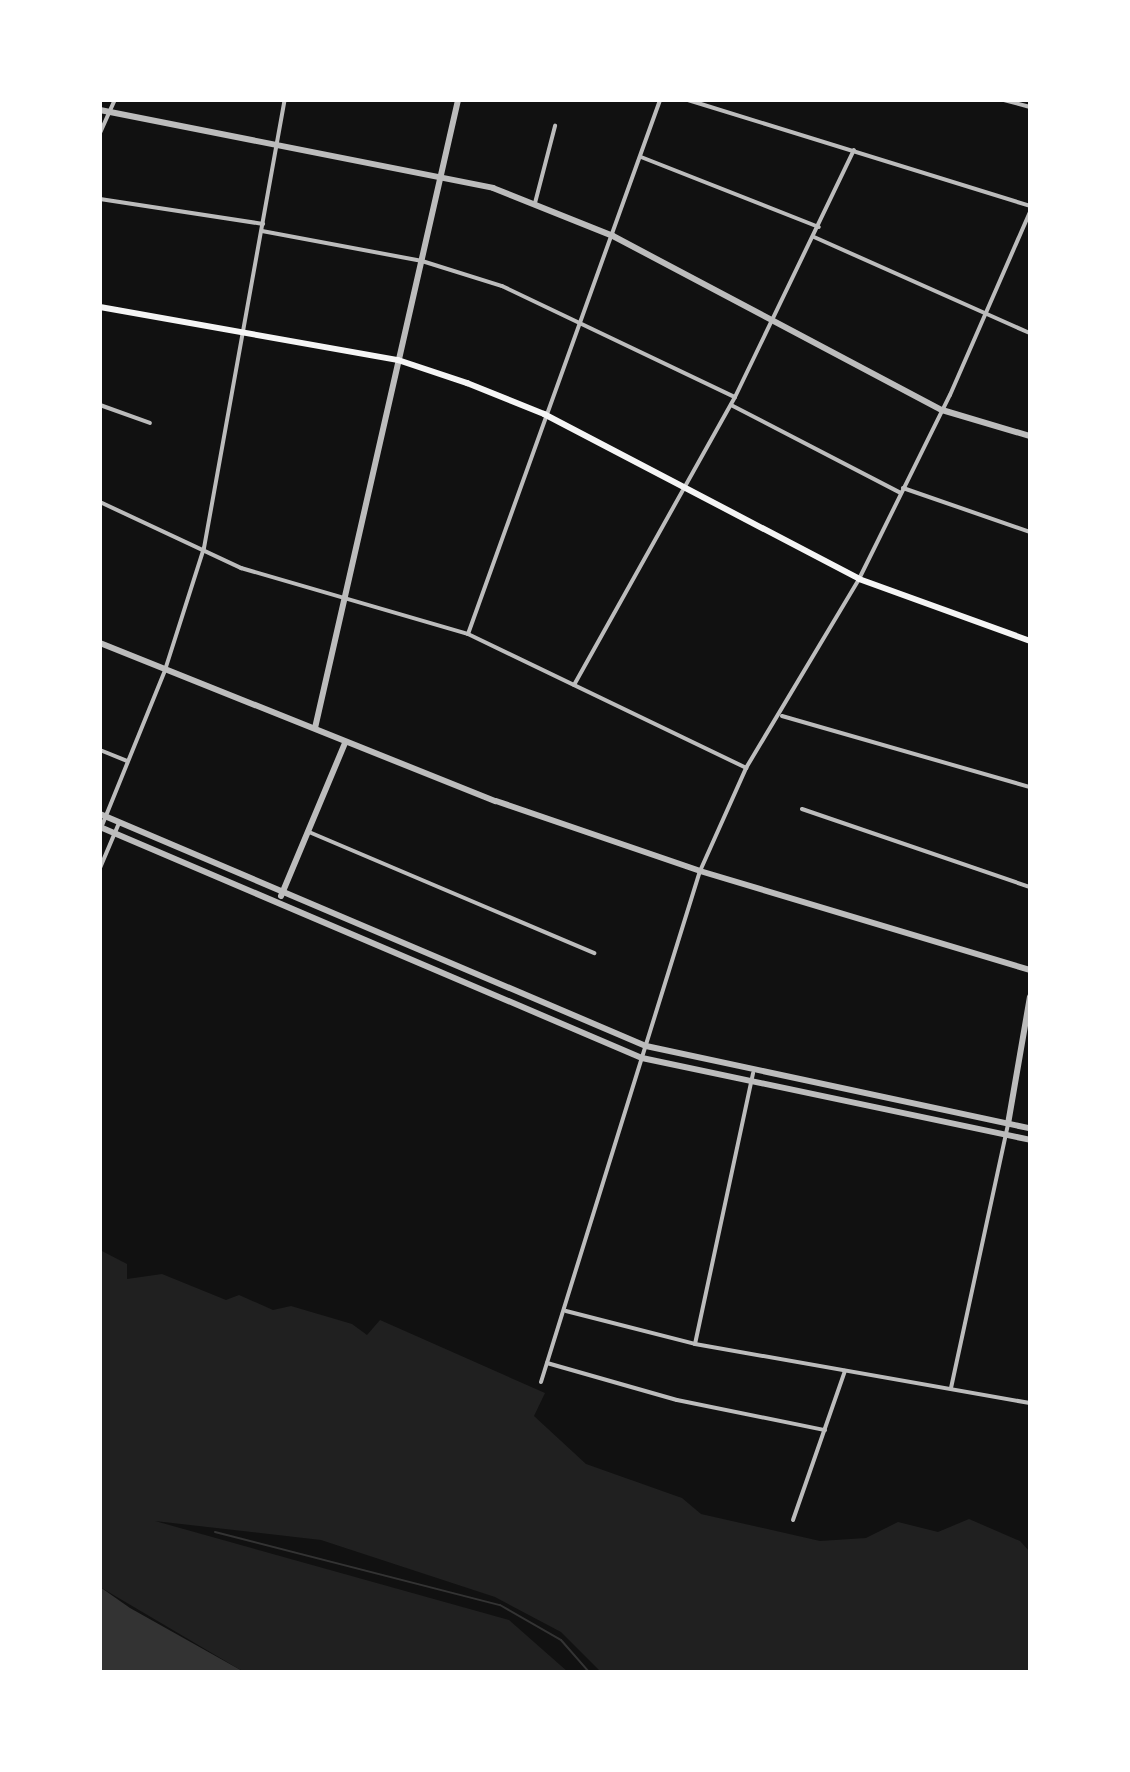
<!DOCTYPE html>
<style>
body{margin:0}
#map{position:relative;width:1130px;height:1772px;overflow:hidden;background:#111;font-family:"PT Sans",sans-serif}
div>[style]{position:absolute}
.green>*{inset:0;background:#202020}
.water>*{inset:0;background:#333}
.stream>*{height:2px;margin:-1px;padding:0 1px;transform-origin:1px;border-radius:1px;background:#333}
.minor>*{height:4px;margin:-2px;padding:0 2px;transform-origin:2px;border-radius:2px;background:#bcbcbc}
.tertiary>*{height:6px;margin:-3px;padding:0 3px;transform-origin:3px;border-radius:3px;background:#bcbcbc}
.secondary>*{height:6px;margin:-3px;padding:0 3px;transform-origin:3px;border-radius:3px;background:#f5f5f5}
span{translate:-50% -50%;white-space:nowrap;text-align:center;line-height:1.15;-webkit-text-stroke:6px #fff;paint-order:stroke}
.frame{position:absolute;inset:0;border:102px solid #fff;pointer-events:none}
</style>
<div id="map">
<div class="green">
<div style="clip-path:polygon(100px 1250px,127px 1264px,127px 1279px,162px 1274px,226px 1300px,239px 1295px,273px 1310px,291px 1306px,352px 1324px,367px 1335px,380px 1320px,545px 1393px,534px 1416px,586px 1464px,682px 1498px,701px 1514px,820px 1541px,866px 1538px,898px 1522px,938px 1532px,969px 1519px,1020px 1541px,1030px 1552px,1030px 1672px,601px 1672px,561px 1632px,495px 1597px,321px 1540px,155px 1521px,509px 1620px,568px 1672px,244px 1672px,100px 1587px)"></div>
</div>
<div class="water">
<div style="clip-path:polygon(100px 1587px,130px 1608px,244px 1672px,100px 1672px)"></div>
</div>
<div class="stream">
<div style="left:215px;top:1532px;width:294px;rotate:14.4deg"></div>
<div style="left:500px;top:1605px;width:70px;rotate:29.8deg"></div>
<div style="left:561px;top:1640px;width:43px;rotate:48.8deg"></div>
</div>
<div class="minor">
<div style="left:688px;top:100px;width:358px;rotate:17.2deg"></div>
<div style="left:1004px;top:100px;width:27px;rotate:15deg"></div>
<div style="left:100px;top:133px;width:36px;rotate:-66deg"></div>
<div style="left:641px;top:157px;width:191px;rotate:21.5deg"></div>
<div style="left:100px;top:199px;width:165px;rotate:8.7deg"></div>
<div style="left:535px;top:203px;width:80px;rotate:-75.4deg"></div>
<div style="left:262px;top:231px;width:163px;rotate:10.6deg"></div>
<div style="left:422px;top:261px;width:84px;rotate:17.4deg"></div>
<div style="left:502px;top:286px;width:258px;rotate:25.5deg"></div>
<div style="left:814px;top:237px;width:236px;rotate:24deg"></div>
<div style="left:100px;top:405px;width:53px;rotate:19.8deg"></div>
<div style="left:731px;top:405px;width:191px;rotate:27.4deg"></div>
<div style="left:903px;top:488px;width:134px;rotate:19.1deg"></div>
<div style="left:100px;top:502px;width:156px;rotate:25.1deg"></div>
<div style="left:241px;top:568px;width:236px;rotate:16.2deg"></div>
<div style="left:468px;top:634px;width:309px;rotate:25.7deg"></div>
<div style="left:468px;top:634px;width:567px;rotate:-70.22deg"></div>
<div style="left:574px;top:685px;width:330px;rotate:-60.8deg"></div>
<div style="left:735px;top:397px;width:274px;rotate:-64.3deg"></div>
<div style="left:782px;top:716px;width:258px;rotate:16deg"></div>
<div style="left:100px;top:750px;width:29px;rotate:22deg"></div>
<div style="left:802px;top:809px;width:241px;rotate:18.9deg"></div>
<div style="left:101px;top:828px;width:170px;rotate:-67.9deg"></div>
<div style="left:165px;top:670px;width:128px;rotate:-72.3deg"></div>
<div style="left:204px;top:548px;width:455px;rotate:-79.8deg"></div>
<div style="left:309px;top:832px;width:310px;rotate:23deg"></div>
<div style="left:100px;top:868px;width:49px;rotate:-67.1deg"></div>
<div style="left:566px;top:1311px;width:133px;rotate:14.3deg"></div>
<div style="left:695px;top:1344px;width:340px;rotate:10deg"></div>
<div style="left:695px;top:1344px;width:277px;rotate:-77.9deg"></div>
<div style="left:547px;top:1363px;width:135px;rotate:15.9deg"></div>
<div style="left:677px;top:1400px;width:151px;rotate:11.5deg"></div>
<div style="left:541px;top:1382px;width:535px;rotate:-72.72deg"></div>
<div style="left:700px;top:871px;width:113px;rotate:-65.9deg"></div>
<div style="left:746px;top:768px;width:220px;rotate:-59.1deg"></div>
<div style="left:859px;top:579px;width:205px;rotate:-63.7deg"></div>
<div style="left:950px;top:395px;width:200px;rotate:-66.4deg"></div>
<div style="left:951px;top:1388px;width:270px;rotate:-77.8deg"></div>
<div style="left:793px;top:1520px;width:158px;rotate:-70.8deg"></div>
</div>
<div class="tertiary">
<div style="left:100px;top:110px;width:401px;rotate:11.2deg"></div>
<div style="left:493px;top:188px;width:129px;rotate:21.8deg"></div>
<div style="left:613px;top:236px;width:372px;rotate:27.9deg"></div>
<div style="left:942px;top:410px;width:92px;rotate:16.5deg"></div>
<div style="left:100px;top:643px;width:426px;rotate:21.8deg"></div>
<div style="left:496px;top:801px;width:216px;rotate:18.9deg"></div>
<div style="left:700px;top:871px;width:345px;rotate:16.7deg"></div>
<div style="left:315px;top:728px;width:644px;rotate:-77.17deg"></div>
<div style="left:100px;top:814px;width:593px;rotate:23.02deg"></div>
<div style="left:646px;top:1046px;width:393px;rotate:12.1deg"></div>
<div style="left:100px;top:827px;width:589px;rotate:23.08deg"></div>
<div style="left:642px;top:1058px;width:397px;rotate:11.9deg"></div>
<div style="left:281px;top:896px;width:166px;rotate:-67.3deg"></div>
<div style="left:1008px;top:1124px;width:129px;rotate:-80.2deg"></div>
</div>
<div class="secondary">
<div style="left:100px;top:307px;width:303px;rotate:10.1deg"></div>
<div style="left:398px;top:360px;width:73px;rotate:18.4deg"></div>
<div style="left:467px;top:383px;width:83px;rotate:21.9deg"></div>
<div style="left:544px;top:414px;width:356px;rotate:27.6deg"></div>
<div style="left:859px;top:579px;width:182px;rotate:19.9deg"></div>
</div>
<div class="frame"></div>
</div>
